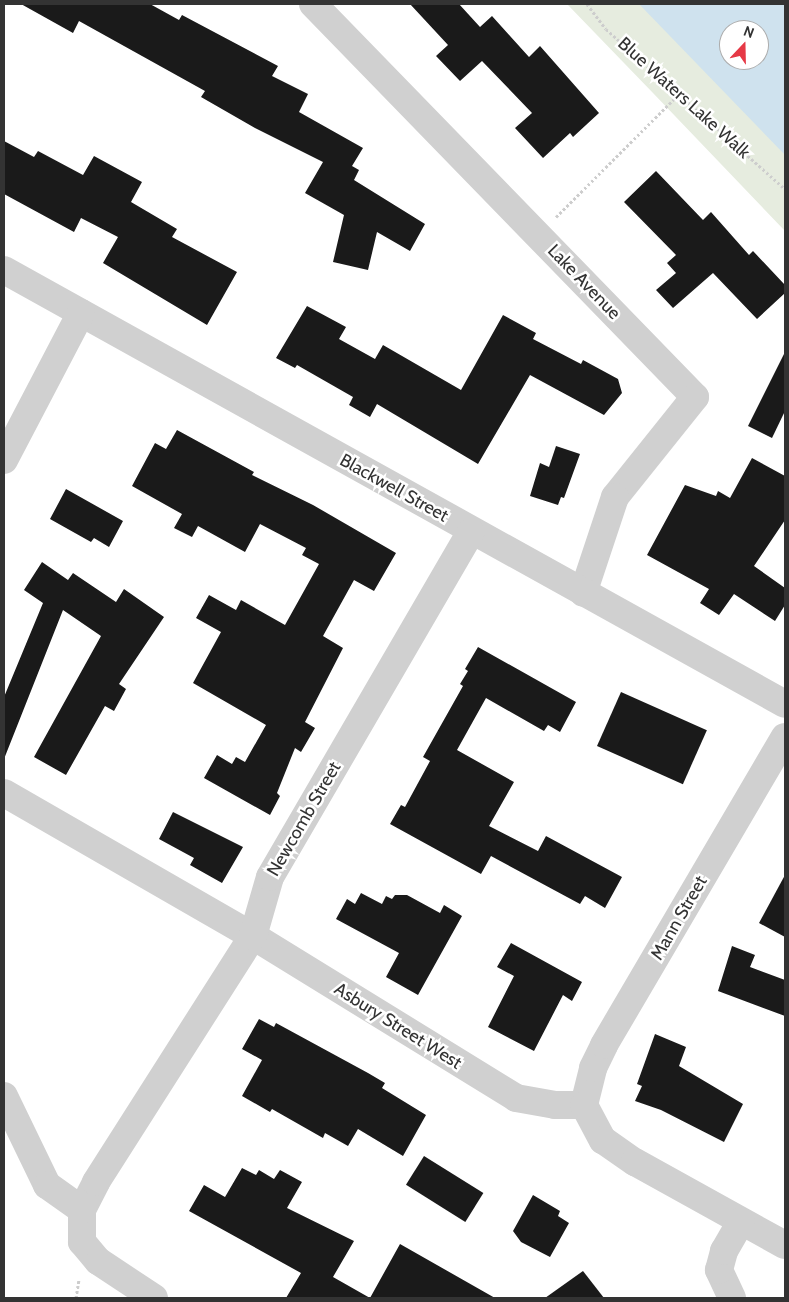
<!DOCTYPE html>
<style>
body{margin:0}
#map{position:relative;width:789px;height:1302px;overflow:hidden;background:#fff;font-family:Cabin,sans-serif}
div>[style]{position:absolute}
.green>*{inset:0;background:#e6ecdf}
.water>*{inset:0;background:#cfe2ee}
.building>*{inset:0;background:#1a1a1a;transform-origin:0 0}
.path>*{height:3px;margin-top:-1.5px;transform-origin:0;background:repeating-linear-gradient(90deg,#cdcdcd 0 2.5px,transparent 0 5px)}
.minor>*{height:28px;margin:-14px;padding:0 14px;transform-origin:14px;border-radius:14px;background:#d0d0d0}
span{translate:-50% -50%;white-space:nowrap;text-align:center;line-height:1.15;-webkit-text-stroke:5px #fff;paint-order:stroke}
.street-label{font-size:18px;color:#333}
.frame{position:absolute;inset:0;border:5px solid #333;pointer-events:none}
.north{position:absolute;left:719px;top:20px;width:50px;height:50px;box-sizing:border-box;background:#fff;border:1px solid #adadad;border-radius:50%;rotate:21deg;font-size:14px;font-weight:700;line-height:20px;text-align:center;color:#333}
.north::after{content:'';display:block;margin:auto;width:18px;height:22px;background:#e63946;clip-path:polygon(50% 0,100% 100%,50% 72%,0 100%)}
</style>
<div id="map">
<div class="green">
<div style="clip-path:polygon(evenodd,567px 4px,785px 4px,785px 231px,653px 93px,567px 4px,729px 30px,759px 30px,759px 60px,729px 60px,729px 30px)"></div>
</div>
<div class="water">
<div style="clip-path:polygon(evenodd,639px 4px,785px 4px,785px 155px,639px 4px,729px 30px,759px 30px,759px 60px,729px 60px,729px 30px)"></div>
</div>
<div class="building">
<div style="clip-path:polygon(21px 4px,150px 4px,179px 20px,182px 15px,278px 66px,272px 76px,308px 94px,299px 112px,363px 148px,352px 166px,359px 170px,354px 180px,425px 224px,410px 251px,377px 232px,368px 270px,333px 262px,344px 215px,305px 193px,323px 162px,255px 128px,201px 97px,205px 91px,79px 21px,73px 33px)"></div>
<div style="clip-path:polygon(410px 4px,459px 4px,480px 27px,492px 16px,529px 57px,540px 46px,599px 113px,573px 137px,570px 133px,543px 158px,515px 128px,532px 113px,482px 61px,460px 81px,436px 56px,448px 45px)"></div>
<div style="clip-path:polygon(4px 141px,34px 157px,38px 151px,83px 175px,94px 156px,142px 182px,131px 202px,177px 229px,172px 237px,237px 272px,207px 325px,103px 263px,118px 237px,81px 218px,74px 232px,4px 194px)"></div>
<div style="clip-path:polygon(656px 171px,703px 220px,711px 212px,749px 255px,753px 251px,785px 285px,785px 293px,757px 319px,713px 273px,673px 308px,656px 290px,676px 273px,667px 263px,676px 255px,624px 202px)"></div>
<div style="clip-path:polygon(307px 306px,346px 327px,339px 339px,375px 359px,383px 345px,461px 390px,503px 315px,536px 333px,533px 339px,581px 364px,583px 360px,618px 379px,622px 393px,604px 415px,530px 375px,478px 464px,377px 404px,370px 417px,349px 405px,353px 397px,297px 365px,295px 368px,276px 358px)"></div>
<div style="clip-path:polygon(785px 352px,785px 411px,772px 438px,748px 426px)"></div>
<div style="clip-path:polygon(177px 430px,254px 472px,252px 475px,313px 505px,396px 553px,374px 591px,354px 580px,323px 636px,343px 648px,305px 722px,315px 728px,301px 752px,295px 748px,277px 793px,280px 796px,270px 815px,204px 778px,217px 755px,232px 764px,236px 757px,245px 762px,266px 725px,193px 683px,221px 632px,196px 618px,209px 595px,236px 610px,241px 600px,285px 625px,319px 564px,302px 555px,306px 548px,260px 524px,245px 552px,198px 526px,192px 537px,174px 528px,182px 514px,132px 486px,155px 443px,166px 449px)"></div>
<div style="clip-path:polygon(556px 446px,580px 454px,564px 498px,561px 497px,558px 505px,530px 496px,540px 463px,549px 467px)"></div>
<div style="clip-path:polygon(752px 458px,785px 476px,785px 520px,754px 566px,785px 588px,785px 605px,775px 621px,734px 594px,719px 615px,700px 603px,709px 589px,647px 555px,685px 485px,716px 496px,718px 491px,730px 498px)"></div>
<div style="clip-path:polygon(66px 489px,123px 521px,109px 547px,94px 538px,91px 542px,50px 519px)"></div>
<div style="clip-path:polygon(42px 562px,68px 580px,73px 573px,116px 602px,124px 589px,164px 617px,119px 684px,126px 689px,114px 711px,105px 706px,66px 775px,34px 757px,101px 636px,63px 610px,4px 759px,4px 697px,43px 603px,24px 590px)"></div>
<div style="clip-path:polygon(478px 647px,576px 702px,560px 732px,548px 725px,544px 731px,486px 698px,457px 750px,514px 782px,489px 826px,538px 851px,546px 836px,622px 877px,605px 908px,585px 896px,580px 904px,491px 856px,481px 874px,390px 824px,401px 805px,405px 807px,430px 761px,423px 757px,463px 686px,460px 684px,468px 671px,465px 669px)"></div>
<div style="left:621px;top:692px;width:94px;height:59px;rotate:24deg"></div>
<div style="clip-path:polygon(173px 812px,243px 847px,222px 883px,190px 865px,194px 858px,159px 839px)"></div>
<div style="clip-path:polygon(785px 875px,785px 937px,759px 923px)"></div>
<div style="clip-path:polygon(361px 893px,382px 904px,386px 896px,392px 899px,395px 895px,407px 895px,440px 913px,444px 905px,462px 916px,418px 995px,386px 977px,399px 953px,336px 919px,347px 899px,355px 904px)"></div>
<div style="clip-path:polygon(511px 943px,582px 982px,572px 1001px,563px 995px,534px 1051px,488px 1027px,514px 976px,497px 967px)"></div>
<div style="clip-path:polygon(732px 946px,755px 955px,750px 967px,785px 980px,785px 1016px,718px 991px)"></div>
<div style="clip-path:polygon(259px 1019px,274px 1027px,276px 1023px,368px 1073px,385px 1083px,382px 1088px,426px 1115px,403px 1156px,358px 1129px,348px 1146px,325px 1133px,323px 1138px,272px 1109px,270px 1112px,242px 1096px,262px 1060px,242px 1049px)"></div>
<div style="clip-path:polygon(655px 1034px,686px 1047px,679px 1066px,743px 1104px,724px 1142px,661px 1110px,635px 1101px,642px 1086px,637px 1084px)"></div>
<div style="left:424px;top:1156px;width:70px;height:34px;rotate:32deg"></div>
<div style="clip-path:polygon(242px 1168px,256px 1175px,259px 1170px,274px 1179px,280px 1170px,302px 1182px,287px 1208px,354px 1241px,333px 1277px,370px 1298px,400px 1244px,495px 1298px,286px 1298px,301px 1273px,189px 1211px,204px 1185px,225px 1197px)"></div>
<div style="clip-path:polygon(533px 1195px,560px 1211px,558px 1216px,569px 1223px,550px 1257px,521px 1242px,513px 1231px)"></div>
<div style="clip-path:polygon(583px 1271px,604px 1298px,545px 1298px)"></div>
</div>
<div class="path">
<div style="left:587px;top:4px;width:31px;rotate:53deg"></div>
<div style="left:606px;top:29px;width:240px;rotate:41.8deg"></div>
<div style="left:556px;top:217px;width:174px;rotate:-45deg"></div>
<div style="left:76px;top:1298px;width:19px;rotate:-81deg"></div>
</div>
<div class="minor">
<div style="left:313px;top:4px;width:548px;rotate:45.81deg"></div>
<div style="left:695px;top:397px;width:128px;rotate:128.7deg"></div>
<div style="left:615px;top:497px;width:101px;rotate:108.4deg"></div>
<div style="left:4px;top:270px;width:893px;rotate:29.06deg"></div>
<div style="left:4px;top:460px;width:166px;rotate:-62.4deg"></div>
<div style="left:4px;top:793px;width:287px;rotate:29.9deg"></div>
<div style="left:253px;top:936px;width:309px;rotate:31.6deg"></div>
<div style="left:516px;top:1098px;width:40px;rotate:10deg"></div>
<div style="left:555px;top:1105px;width:29px"></div>
<div style="left:4px;top:1096px;width:99px;rotate:64.2deg"></div>
<div style="left:47px;top:1185px;width:43px;rotate:35.5deg"></div>
<div style="left:584px;top:1105px;width:38px;rotate:-76deg"></div>
<div style="left:593px;top:1068px;width:25px;rotate:-64deg"></div>
<div style="left:604px;top:1045px;width:357px;rotate:-59.6deg"></div>
<div style="left:584px;top:1105px;width:40px;rotate:62deg"></div>
<div style="left:603px;top:1140px;width:39px;rotate:35deg"></div>
<div style="left:635px;top:1162px;width:171px;rotate:29deg"></div>
<div style="left:154px;top:1298px;width:67px;rotate:-146.5deg"></div>
<div style="left:98px;top:1261px;width:25px;rotate:-130deg"></div>
<div style="left:82px;top:1242px;width:32px;rotate:-90deg"></div>
<div style="left:82px;top:1210px;width:31px;rotate:-63deg"></div>
<div style="left:96px;top:1182px;width:292px;rotate:-57.5deg"></div>
<div style="left:253px;top:936px;width:61px;rotate:-73.9deg"></div>
<div style="left:270px;top:877px;width:399px;rotate:-59.8deg"></div>
<div style="left:732px;top:1298px;width:31px;rotate:-115deg"></div>
<div style="left:719px;top:1270px;width:20px;rotate:-75deg"></div>
<div style="left:724px;top:1251px;width:34px;rotate:-60deg"></div>
</div>
<div class="street-label">
<span style="left:684px;top:98px;rotate:42deg">Blue Waters Lake Walk</span>
<span style="left:584px;top:282px;rotate:46deg">Lake Avenue</span>
<span style="left:394px;top:488px;rotate:29deg">Blackwell Street</span>
<span style="left:304px;top:819px;rotate:-60deg">Newcomb Street</span>
<span style="left:679px;top:918px;rotate:-60deg">Mann Street</span>
<span style="left:398px;top:1026px;rotate:32deg">Asbury Street West</span>
</div>
<div class="frame"></div>
<div class="north">N</div>
</div>
